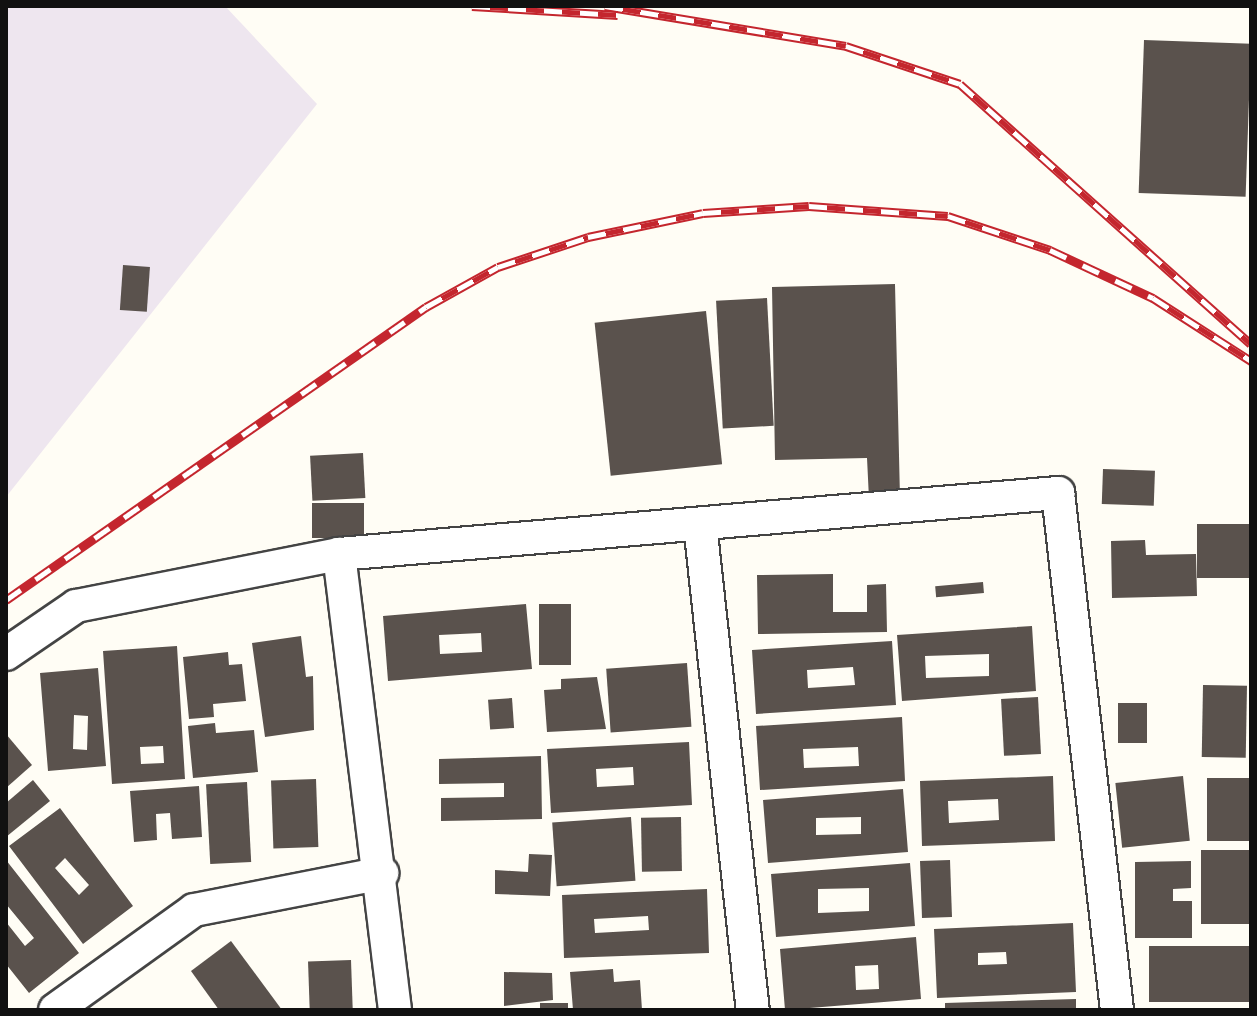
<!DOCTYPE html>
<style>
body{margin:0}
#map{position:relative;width:1257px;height:1016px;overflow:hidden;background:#fffdf5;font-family:"Libre Baskerville",serif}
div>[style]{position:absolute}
.industrial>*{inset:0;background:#eee6ef}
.building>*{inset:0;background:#5a524d;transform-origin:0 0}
.roads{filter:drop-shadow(2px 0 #444) drop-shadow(-2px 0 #444) drop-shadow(0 2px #444) drop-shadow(0 -2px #444)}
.minor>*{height:32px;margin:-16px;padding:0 16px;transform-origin:16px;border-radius:16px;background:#fff}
.rail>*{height:9px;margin-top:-4.5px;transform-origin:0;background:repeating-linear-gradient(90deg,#fff 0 18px,#c4262e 0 36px);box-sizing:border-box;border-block:2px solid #c4262e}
span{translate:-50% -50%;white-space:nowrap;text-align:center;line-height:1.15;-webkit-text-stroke:8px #fff;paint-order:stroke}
.frame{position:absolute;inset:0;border:8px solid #111;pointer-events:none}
</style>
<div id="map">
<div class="industrial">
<div style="clip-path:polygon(6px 6px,225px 6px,317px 104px,6px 497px)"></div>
</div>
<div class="building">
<div style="left:1144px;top:40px;width:107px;height:153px;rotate:2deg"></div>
<div style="left:123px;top:265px;width:27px;height:45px;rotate:4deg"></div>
<div style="clip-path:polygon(895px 284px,900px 498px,869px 499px,867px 458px,775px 460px,772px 287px)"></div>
<div style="left:767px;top:298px;width:128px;height:51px;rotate:87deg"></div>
<div style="left:706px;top:311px;width:154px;height:112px;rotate:84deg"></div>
<div style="left:363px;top:453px;width:45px;height:53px;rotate:87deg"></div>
<div style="left:1103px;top:469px;width:52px;height:35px;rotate:2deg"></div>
<div style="left:364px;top:503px;width:35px;height:52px;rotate:90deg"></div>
<div style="left:1251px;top:524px;width:54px;height:54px;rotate:90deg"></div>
<div style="clip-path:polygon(1145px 540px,1146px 555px,1196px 554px,1197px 596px,1112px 598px,1111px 541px)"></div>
<div style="clip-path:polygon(833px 574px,833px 612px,867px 612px,867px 585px,886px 584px,887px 632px,758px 634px,757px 575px)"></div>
<div style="left:983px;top:582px;width:11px;height:48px;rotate:85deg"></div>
<div style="clip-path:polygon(evenodd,526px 604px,532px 669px,388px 681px,383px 616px,526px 604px,481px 633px,482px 652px,440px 654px,439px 635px,481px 633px)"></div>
<div style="left:539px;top:604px;width:32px;height:61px"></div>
<div style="clip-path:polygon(evenodd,1032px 626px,1036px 691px,902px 701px,897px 635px,1032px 626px,989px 654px,989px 676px,926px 678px,925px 656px,989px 654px)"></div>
<div style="clip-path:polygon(301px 636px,306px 677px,313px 676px,314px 730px,265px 737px,252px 643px)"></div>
<div style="clip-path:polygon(evenodd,892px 641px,896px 705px,756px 714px,752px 650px,892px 641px,853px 667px,855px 685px,808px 688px,807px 670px,853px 667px)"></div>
<div style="clip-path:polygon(evenodd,177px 646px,185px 779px,112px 784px,103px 651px,177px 646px,163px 746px,164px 763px,141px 764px,140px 747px,163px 746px)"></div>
<div style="clip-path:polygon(228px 652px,229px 665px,242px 664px,246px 701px,213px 704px,214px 717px,189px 719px,183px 657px)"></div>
<div style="left:687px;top:663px;width:64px;height:81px;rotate:86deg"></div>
<div style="clip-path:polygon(evenodd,98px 668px,106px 766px,48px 771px,40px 673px,98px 668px,74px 715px,88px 716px,87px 750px,73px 749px,74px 715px)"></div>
<div style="clip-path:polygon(597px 677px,606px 729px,547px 732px,544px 690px,561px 689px,561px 679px)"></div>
<div style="left:1203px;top:685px;width:44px;height:72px;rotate:1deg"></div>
<div style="left:1038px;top:697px;width:57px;height:37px;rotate:87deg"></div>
<div style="left:512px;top:698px;width:30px;height:24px;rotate:86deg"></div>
<div style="left:1118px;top:703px;width:29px;height:40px"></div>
<div style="clip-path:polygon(evenodd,902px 717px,905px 781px,760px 790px,756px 726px,902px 717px,858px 747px,859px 766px,804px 768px,803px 749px,858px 747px)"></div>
<div style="clip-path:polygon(215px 723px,216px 733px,254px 730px,258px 772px,193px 778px,188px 726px)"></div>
<div style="clip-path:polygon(6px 734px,32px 765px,6px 788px)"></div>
<div style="clip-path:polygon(evenodd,689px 742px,692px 805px,551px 813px,547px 749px,689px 742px,633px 767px,634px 785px,597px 787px,596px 769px,633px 767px)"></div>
<div style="clip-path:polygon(541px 756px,542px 819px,441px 821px,441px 798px,504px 797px,504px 783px,439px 784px,439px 759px)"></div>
<div style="clip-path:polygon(evenodd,1053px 776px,1055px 841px,922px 846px,920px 781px,1053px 776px,998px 799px,999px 820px,949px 823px,948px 801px,998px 799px)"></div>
<div style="left:1183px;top:776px;width:65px;height:68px;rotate:84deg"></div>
<div style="left:1251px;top:778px;width:63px;height:44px;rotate:90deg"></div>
<div style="left:316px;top:779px;width:68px;height:45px;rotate:88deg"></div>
<div style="clip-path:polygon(33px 780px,50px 801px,6px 837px,6px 803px)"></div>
<div style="left:247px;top:782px;width:80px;height:41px;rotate:87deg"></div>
<div style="clip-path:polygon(199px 786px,202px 837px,172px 839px,170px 813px,156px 814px,157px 840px,134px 842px,130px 791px)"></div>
<div style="clip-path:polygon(evenodd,903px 789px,908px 852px,768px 863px,763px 800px,903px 789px,861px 817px,861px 834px,816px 835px,816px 818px,861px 817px)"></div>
<div style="clip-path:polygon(evenodd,60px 808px,133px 906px,83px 944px,9px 846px,60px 808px,65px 858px,89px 885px,79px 895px,55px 868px,65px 858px)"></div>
<div style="left:631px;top:817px;width:64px;height:79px;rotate:86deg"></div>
<div style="left:681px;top:817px;width:54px;height:40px;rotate:89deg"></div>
<div style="left:1201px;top:850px;width:50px;height:74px"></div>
<div style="clip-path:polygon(529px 854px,552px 855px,550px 896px,495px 894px,495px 870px,528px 872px)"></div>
<div style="clip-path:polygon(6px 860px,79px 953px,29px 993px,6px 964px,6px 922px,25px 946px,34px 938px,6px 904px)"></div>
<div style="left:950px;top:860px;width:57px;height:30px;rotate:88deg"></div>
<div style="clip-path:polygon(1191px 861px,1191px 888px,1173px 889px,1173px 901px,1192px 901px,1192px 938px,1135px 938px,1135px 862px)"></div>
<div style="clip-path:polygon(evenodd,910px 863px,915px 926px,776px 937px,771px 874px,910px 863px,869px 888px,869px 911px,818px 913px,818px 889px,869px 888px)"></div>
<div style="clip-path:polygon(evenodd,707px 889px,709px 953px,564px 958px,562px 895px,707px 889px,648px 916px,649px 930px,595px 933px,594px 919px,648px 916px)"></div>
<div style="clip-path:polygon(evenodd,1073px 923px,1076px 992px,937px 998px,934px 929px,1073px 923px,1006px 952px,1007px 964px,978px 965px,978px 953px,1006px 952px)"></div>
<div style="clip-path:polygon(evenodd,916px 937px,921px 999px,785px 1010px,780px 949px,916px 937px,878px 965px,879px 989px,856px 990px,855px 966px,878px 965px)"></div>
<div style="clip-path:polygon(231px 941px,282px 1010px,219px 1010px,191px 971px)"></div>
<div style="left:1251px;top:946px;width:56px;height:102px;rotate:90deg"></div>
<div style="left:351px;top:960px;width:50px;height:43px;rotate:88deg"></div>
<div style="clip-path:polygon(613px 969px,614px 982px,640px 980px,642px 1010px,573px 1010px,570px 972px)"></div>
<div style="clip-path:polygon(504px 972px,552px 973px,553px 1000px,504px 1006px)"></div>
<div style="clip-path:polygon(1076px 999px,1076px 1010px,945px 1010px,945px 1003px)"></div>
<div style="left:540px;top:1003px;width:28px;height:7px"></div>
</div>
<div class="roads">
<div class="minor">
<div style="left:700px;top:524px;width:489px;rotate:83.8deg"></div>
<div style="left:339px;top:554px;width:459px;rotate:83deg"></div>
<div style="left:6px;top:654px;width:85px;rotate:-34.4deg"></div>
<div style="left:76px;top:606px;width:268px;rotate:-11.2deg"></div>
<div style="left:339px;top:554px;width:722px;rotate:-4.85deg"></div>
<div style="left:1058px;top:493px;width:520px;rotate:83.49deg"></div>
<div style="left:55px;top:1010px;width:171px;rotate:-35.7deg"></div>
<div style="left:194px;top:910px;width:192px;rotate:-11.1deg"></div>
</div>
</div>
<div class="rail">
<div style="left:472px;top:6px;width:146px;rotate:3.5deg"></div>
<div style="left:605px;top:6px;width:244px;rotate:9.4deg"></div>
<div style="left:846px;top:46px;width:120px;rotate:18.4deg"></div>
<div style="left:960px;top:84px;width:390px;rotate:41.8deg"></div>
<div style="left:6px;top:600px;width:512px;rotate:-34.9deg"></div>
<div style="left:426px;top:307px;width:82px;rotate:-29.1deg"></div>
<div style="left:498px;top:267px;width:95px;rotate:-18.4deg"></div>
<div style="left:588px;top:237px;width:117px;rotate:-11.8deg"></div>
<div style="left:703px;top:213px;width:106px;rotate:-3.8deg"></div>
<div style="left:809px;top:206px;width:139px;rotate:4.1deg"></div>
<div style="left:948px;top:216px;width:108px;rotate:18.4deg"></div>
<div style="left:1050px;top:250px;width:114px;rotate:25deg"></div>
<div style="left:1153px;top:298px;width:117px;rotate:32.7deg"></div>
</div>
<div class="frame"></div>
</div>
